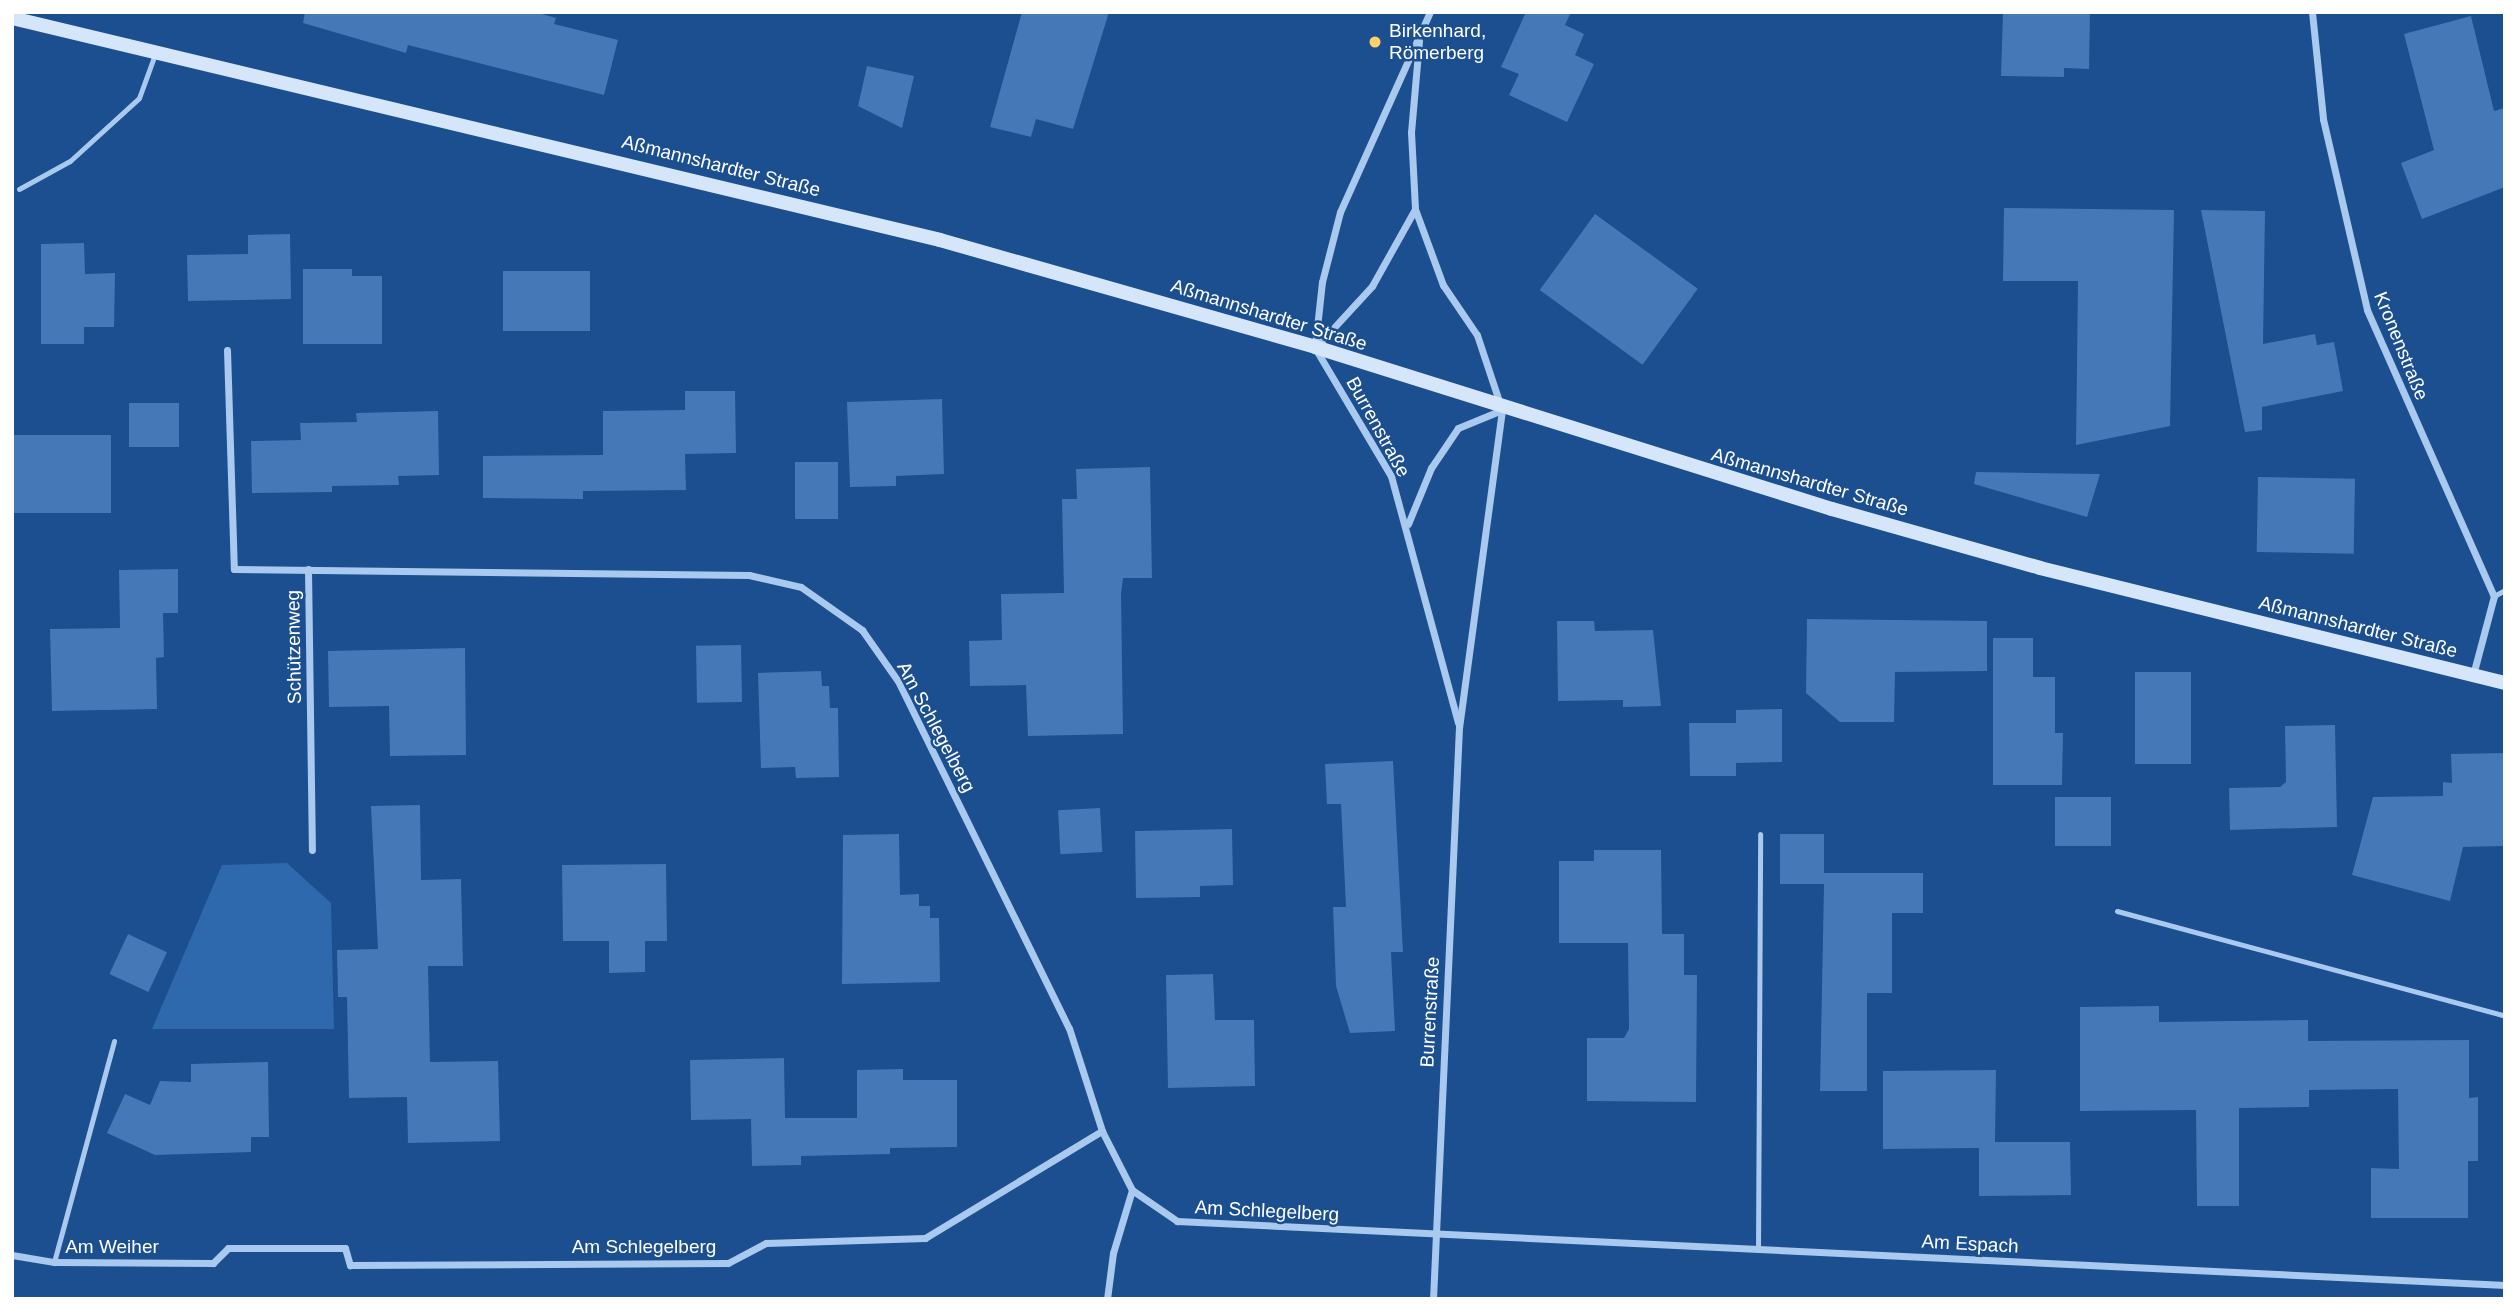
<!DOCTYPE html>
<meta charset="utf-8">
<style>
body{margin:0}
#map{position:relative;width:2517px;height:1311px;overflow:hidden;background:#1b4f8f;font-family:Arial,sans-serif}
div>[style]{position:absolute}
.green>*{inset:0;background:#2e69ad}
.building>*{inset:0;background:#4478b7;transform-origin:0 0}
.lane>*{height:5px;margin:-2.5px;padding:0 2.5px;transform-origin:2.5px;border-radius:2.5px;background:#a9c9ee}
.street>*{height:7px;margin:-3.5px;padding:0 3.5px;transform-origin:3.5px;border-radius:3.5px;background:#a9c9ee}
.secondary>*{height:14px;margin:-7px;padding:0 7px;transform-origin:7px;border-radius:7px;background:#d6e6fa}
.dots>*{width:19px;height:19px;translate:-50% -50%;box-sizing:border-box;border:4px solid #1b4f8f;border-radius:50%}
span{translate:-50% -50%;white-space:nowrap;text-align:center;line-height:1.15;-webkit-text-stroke:5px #1b4f8f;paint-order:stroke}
.poi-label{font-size:19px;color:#fff}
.left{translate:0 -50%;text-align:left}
.street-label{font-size:19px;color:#fff}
.frame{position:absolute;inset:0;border:14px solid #fff;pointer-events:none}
</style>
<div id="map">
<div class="green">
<div style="clip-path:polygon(287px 863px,331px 903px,334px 1029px,152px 1029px,222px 865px)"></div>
</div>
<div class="building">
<div style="clip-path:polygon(305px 12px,535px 12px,556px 18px,554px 24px,618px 40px,604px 95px,408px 45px,406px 53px,303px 23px)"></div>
<div style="clip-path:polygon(1022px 12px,1109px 12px,1073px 129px,1036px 119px,1031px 137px,990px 127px)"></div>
<div style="clip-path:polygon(1526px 12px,1571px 12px,1565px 25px,1584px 34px,1575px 55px,1594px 64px,1567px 122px,1509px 95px,1519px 74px,1501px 67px)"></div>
<div style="clip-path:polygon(2003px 12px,2090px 12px,2089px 69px,2064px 68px,2064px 77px,2001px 76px)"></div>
<div style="clip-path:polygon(2471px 16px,2494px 111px,2505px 108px,2505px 187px,2422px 219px,2401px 163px,2434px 150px,2404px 34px)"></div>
<div style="clip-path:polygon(867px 66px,914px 76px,902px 128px,858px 106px)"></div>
<div style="clip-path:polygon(2004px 208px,2174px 210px,2170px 426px,2076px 445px,2078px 281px,2003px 281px)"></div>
<div style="clip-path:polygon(2201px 210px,2265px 211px,2263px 344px,2315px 334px,2317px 345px,2334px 342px,2343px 391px,2262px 407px,2262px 430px,2245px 432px)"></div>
<div style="left:1595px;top:214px;width:127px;height:94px;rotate:36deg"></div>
<div style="clip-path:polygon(290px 234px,291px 299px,188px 301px,187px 255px,248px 254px,248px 235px)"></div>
<div style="clip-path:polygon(84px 243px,85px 274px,115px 273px,114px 327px,84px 327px,84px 344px,41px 344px,41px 244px)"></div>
<div style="clip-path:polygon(303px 269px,352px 269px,352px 276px,382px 276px,382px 344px,303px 344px)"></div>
<div style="left:503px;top:271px;width:87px;height:60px"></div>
<div style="clip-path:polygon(685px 391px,735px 391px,736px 453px,685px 454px,686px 490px,583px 491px,583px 499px,483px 498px,483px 456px,603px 455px,603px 411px,685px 410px)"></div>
<div style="clip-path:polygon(942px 399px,944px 474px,896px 476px,896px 486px,850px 487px,847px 402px)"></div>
<div style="left:129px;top:403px;width:50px;height:44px"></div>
<div style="clip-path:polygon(438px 411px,439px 475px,398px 476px,399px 485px,332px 486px,332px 492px,252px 493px,251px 441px,301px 440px,300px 423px,357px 422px,356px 413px)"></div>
<div style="left:111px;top:435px;width:78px;height:98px;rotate:90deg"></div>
<div style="left:838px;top:462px;width:57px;height:43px;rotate:90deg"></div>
<div style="clip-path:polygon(1150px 467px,1152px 578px,1123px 578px,1121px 594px,1123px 734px,1028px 736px,1026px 685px,970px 686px,969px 641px,1002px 640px,1001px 594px,1064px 593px,1062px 499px,1077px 499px,1076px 469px)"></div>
<div style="clip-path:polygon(1976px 472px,2100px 474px,2087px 517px,1974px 484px)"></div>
<div style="left:2258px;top:477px;width:97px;height:75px;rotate:1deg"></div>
<div style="clip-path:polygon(178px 569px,178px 613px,163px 613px,164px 657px,156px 658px,157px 709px,52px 711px,50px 629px,120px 628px,119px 570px)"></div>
<div style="clip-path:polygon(1807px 619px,1987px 621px,1987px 671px,1895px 672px,1894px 722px,1840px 722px,1806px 693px)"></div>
<div style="clip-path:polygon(1557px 621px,1594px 621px,1595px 631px,1653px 630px,1661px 706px,1623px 707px,1623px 700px,1558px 701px)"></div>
<div style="clip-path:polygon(1993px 638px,2033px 638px,2033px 677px,2055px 677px,2055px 733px,2063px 733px,2062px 785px,1993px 785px)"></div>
<div style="left:741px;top:645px;width:57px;height:45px;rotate:89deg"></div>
<div style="clip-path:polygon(465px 648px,466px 755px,390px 756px,389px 706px,329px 707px,328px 651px)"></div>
<div style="clip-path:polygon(821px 671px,822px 686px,829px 686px,830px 708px,838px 708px,839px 777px,796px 778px,795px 767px,761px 768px,758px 673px)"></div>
<div style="left:2191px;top:672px;width:92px;height:56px;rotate:90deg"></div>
<div style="clip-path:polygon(1782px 709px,1782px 762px,1736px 763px,1736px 776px,1690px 776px,1689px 723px,1736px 723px,1736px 710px)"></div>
<div style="clip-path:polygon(2335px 725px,2337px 827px,2230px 830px,2229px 788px,2280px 787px,2286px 782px,2285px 726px)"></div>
<div style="clip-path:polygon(2505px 753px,2505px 846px,2463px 847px,2450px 901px,2352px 875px,2373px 797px,2443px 796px,2443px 782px,2452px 783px,2451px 754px)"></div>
<div style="clip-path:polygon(1393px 761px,1403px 952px,1391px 952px,1395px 1031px,1350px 1033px,1336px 986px,1333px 907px,1346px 907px,1341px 804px,1327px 804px,1325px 764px)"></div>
<div style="left:2055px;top:797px;width:56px;height:49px"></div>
<div style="clip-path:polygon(420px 805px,421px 880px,461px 879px,463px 966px,428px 966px,430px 1062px,498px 1061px,500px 1141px,408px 1143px,407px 1097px,349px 1098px,347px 997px,338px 997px,337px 950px,378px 949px,371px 806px)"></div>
<div style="left:1100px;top:808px;width:44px;height:42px;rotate:87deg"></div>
<div style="clip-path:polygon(1232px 829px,1233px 885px,1200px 886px,1200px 897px,1136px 898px,1135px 831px)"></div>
<div style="clip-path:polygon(899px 834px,900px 895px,919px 894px,919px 906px,930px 906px,930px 918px,939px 918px,940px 982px,842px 984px,843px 835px)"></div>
<div style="clip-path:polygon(1780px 834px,1824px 834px,1824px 873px,1923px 873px,1923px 913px,1892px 913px,1892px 993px,1867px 993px,1867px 1091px,1820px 1091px,1824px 884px,1780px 884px)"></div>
<div style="clip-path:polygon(1594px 850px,1661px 850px,1662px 934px,1684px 934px,1684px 975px,1697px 975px,1696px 1102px,1587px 1101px,1587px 1038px,1624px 1038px,1629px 1029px,1628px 943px,1559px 943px,1559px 861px,1594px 861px)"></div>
<div style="clip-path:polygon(666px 864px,667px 941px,645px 941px,645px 972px,609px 973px,609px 941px,563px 941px,562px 865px)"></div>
<div style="left:128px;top:934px;width:43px;height:44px;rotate:25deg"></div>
<div style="clip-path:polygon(1213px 974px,1215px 1020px,1254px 1020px,1255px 1086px,1168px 1088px,1166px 975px)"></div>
<div style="clip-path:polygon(2159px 1006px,2159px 1022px,2308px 1020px,2308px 1041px,2469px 1040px,2469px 1098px,2478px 1097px,2478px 1161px,2468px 1161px,2468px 1218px,2371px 1218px,2371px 1168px,2399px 1169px,2398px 1089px,2309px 1090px,2309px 1107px,2239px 1108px,2239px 1206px,2197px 1206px,2196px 1110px,2080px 1111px,2080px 1007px)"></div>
<div style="clip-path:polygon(784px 1058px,785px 1118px,776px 1118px,857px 1118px,857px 1070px,903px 1069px,903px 1080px,957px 1080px,957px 1147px,890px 1148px,890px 1154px,801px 1156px,801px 1165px,752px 1166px,751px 1119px,691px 1120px,690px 1060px)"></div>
<div style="clip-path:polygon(268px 1062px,269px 1137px,251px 1137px,251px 1152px,155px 1155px,107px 1133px,125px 1094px,150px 1105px,160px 1081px,191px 1082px,191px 1064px)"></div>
<div style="clip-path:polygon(1996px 1070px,1995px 1142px,2070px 1142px,2071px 1195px,1979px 1196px,1979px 1148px,1883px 1149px,1883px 1071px)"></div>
</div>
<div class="lane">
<div style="left:19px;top:189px;width:58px;rotate:-28.8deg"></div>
<div style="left:70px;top:161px;width:93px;rotate:-42.4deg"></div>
<div style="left:139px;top:98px;width:47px;rotate:-70deg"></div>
<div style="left:2494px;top:596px;width:13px;rotate:-29deg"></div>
<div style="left:2117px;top:911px;width:402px;rotate:15.1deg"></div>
<div style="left:1758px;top:1250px;width:416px;rotate:-89.7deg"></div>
<div style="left:54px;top:1262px;width:229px;rotate:-74.8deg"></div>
</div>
<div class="street">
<div style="left:2312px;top:12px;width:108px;rotate:84.1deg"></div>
<div style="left:2323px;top:119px;width:196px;rotate:77deg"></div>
<div style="left:2367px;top:310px;width:313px;rotate:66.1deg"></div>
<div style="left:2494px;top:596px;width:82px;rotate:104.9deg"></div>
<div style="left:1419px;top:41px;width:91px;rotate:95deg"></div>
<div style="left:1411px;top:132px;width:77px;rotate:87deg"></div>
<div style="left:1415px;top:209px;width:81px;rotate:69.8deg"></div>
<div style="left:1443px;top:285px;width:60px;rotate:55.8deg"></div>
<div style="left:1477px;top:335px;width:79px;rotate:71.6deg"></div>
<div style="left:1502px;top:410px;width:320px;rotate:97.7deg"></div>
<div style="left:1459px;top:727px;width:573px;rotate:92.6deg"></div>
<div style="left:1315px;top:346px;width:64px;rotate:-83.8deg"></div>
<div style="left:1322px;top:282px;width:72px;rotate:-75.6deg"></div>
<div style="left:1340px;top:212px;width:219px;rotate:-65.8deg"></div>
<div style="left:1316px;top:347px;width:83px;rotate:-47.4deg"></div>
<div style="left:1372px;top:286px;width:88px;rotate:-60.8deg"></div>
<div style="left:1315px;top:348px;width:149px;rotate:59.3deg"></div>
<div style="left:1391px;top:476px;width:256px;rotate:74.8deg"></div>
<div style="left:227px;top:350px;width:219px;rotate:88.2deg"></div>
<div style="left:234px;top:569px;width:515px;rotate:0.67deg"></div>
<div style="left:749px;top:575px;width:53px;rotate:13deg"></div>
<div style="left:801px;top:587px;width:75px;rotate:35.2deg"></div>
<div style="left:862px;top:630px;width:62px;rotate:54.8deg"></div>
<div style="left:898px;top:681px;width:387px;rotate:63.8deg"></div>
<div style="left:1069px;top:1028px;width:108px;rotate:72.2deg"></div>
<div style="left:1102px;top:1131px;width:66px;rotate:63deg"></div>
<div style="left:1132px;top:1190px;width:55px;rotate:34.6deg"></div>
<div style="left:1177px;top:1221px;width:1330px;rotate:2.76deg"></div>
<div style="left:1408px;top:524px;width:61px;rotate:-67.7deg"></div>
<div style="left:1431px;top:468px;width:48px;rotate:-56deg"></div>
<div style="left:1458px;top:428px;width:48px;rotate:-22.2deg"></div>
<div style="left:308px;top:569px;width:281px;rotate:89.2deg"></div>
<div style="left:12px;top:1255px;width:43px;rotate:9.5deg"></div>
<div style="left:54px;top:1262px;width:159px;rotate:0.4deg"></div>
<div style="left:213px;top:1263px;width:21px;rotate:-45deg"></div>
<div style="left:228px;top:1248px;width:117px"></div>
<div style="left:345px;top:1248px;width:18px;rotate:74deg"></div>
<div style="left:350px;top:1265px;width:378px;rotate:-0.3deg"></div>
<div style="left:728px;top:1263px;width:43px;rotate:-27.8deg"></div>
<div style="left:766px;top:1243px;width:159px;rotate:-1.8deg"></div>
<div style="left:925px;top:1238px;width:207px;rotate:-31.2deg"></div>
<div style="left:1107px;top:1299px;width:46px;rotate:-82.6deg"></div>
<div style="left:1113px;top:1253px;width:66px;rotate:-73.2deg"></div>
</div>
<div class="secondary">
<div style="left:12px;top:18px;width:954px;rotate:13.45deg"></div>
<div style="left:940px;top:240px;width:390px;rotate:15.9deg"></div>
<div style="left:1315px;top:347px;width:542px;rotate:17.4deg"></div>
<div style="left:1832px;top:509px;width:216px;rotate:15.8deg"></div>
<div style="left:2040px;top:568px;width:479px;rotate:13.9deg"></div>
</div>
<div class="dots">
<div style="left:1375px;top:42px;background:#ffd166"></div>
</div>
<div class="poi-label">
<span class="left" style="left:1389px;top:42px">Birkenhard,<br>Römerberg</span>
</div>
<div class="street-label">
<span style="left:721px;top:166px;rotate:14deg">Aßmannshardter Straße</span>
<span style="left:1269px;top:315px;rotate:17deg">Aßmannshardter Straße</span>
<span style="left:2401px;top:346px;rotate:68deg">Kronenstraße</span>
<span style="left:1378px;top:427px;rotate:61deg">Burrenstraße</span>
<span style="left:1810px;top:482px;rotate:16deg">Aßmannshardter Straße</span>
<span style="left:2358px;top:627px;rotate:14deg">Aßmannshardter Straße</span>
<span style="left:294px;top:647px;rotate:-91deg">Schützenweg</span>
<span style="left:936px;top:727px;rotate:62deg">Am Schlegelberg</span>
<span style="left:1430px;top:1012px;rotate:-87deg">Burrenstraße</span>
<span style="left:1267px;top:1211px;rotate:3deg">Am Schlegelberg</span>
<span style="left:1970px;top:1244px;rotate:3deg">Am Espach</span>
<span style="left:112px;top:1247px">Am Weiher</span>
<span style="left:644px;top:1247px">Am Schlegelberg</span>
</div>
<div class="frame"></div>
</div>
